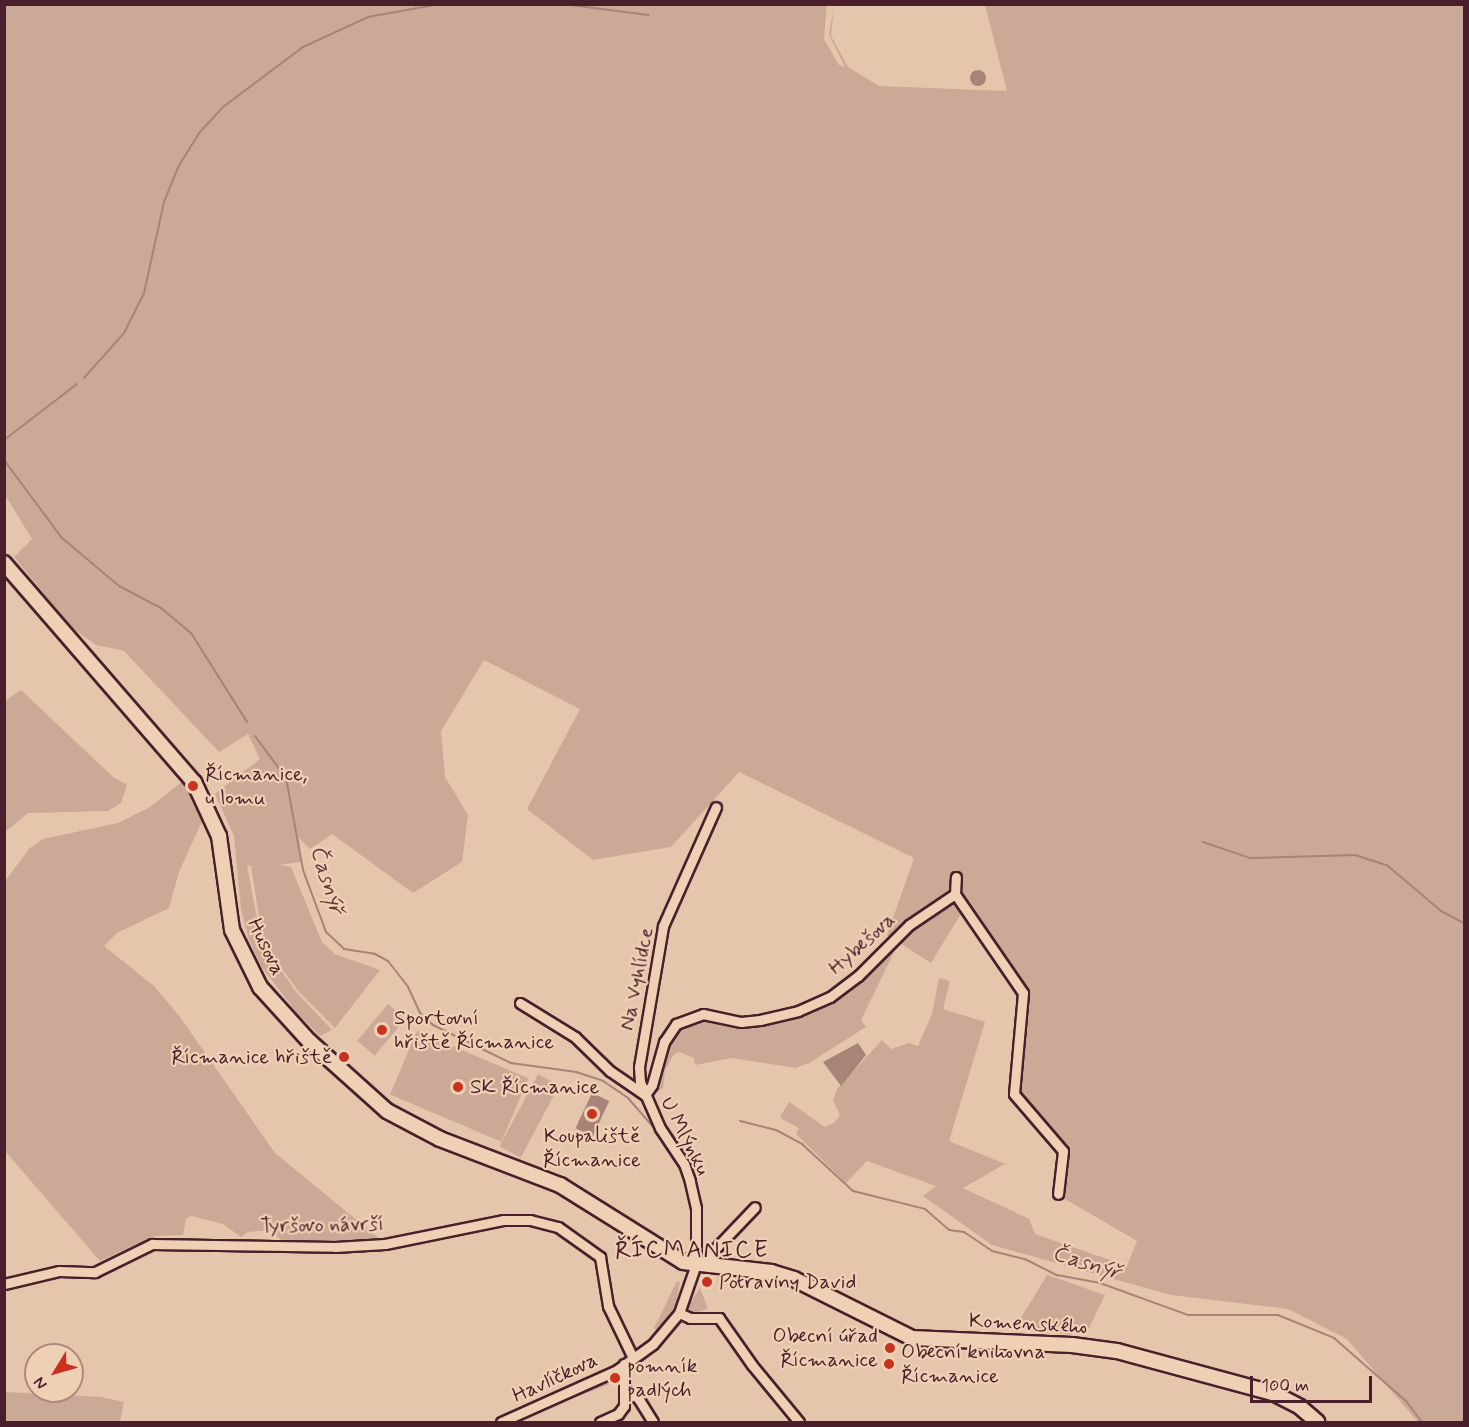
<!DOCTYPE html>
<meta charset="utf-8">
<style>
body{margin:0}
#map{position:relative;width:1469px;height:1427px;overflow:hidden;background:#e4c6ac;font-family:Mynerve,sans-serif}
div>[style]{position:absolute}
.green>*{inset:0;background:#caaa96;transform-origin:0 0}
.water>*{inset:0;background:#a78378;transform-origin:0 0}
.round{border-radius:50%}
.stream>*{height:2px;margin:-1px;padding:0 1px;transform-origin:1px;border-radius:1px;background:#a78378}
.roads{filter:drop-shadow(2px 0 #4a1f2b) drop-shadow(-2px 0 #4a1f2b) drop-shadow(0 2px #4a1f2b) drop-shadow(0 -2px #4a1f2b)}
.minor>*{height:9px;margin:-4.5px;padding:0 4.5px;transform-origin:4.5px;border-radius:4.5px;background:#eed0b4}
.secondary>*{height:14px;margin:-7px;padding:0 7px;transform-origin:7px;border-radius:7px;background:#eed0b4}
.dots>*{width:16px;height:16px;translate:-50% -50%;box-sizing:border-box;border:3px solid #eed0b4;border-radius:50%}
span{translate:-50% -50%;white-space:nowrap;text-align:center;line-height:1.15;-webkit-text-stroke:4.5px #eed0b4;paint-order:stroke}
.poi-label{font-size:21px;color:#4a1f2b}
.left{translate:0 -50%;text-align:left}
.right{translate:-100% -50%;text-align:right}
.street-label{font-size:21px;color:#4a1f2b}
.water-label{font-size:22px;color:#61383e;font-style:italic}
.quarter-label{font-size:24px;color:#4a1f2b;letter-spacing:1.5px}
.frame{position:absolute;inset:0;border:6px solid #4a1f2b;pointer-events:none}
.north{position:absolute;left:24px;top:1343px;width:60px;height:60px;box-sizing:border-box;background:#eed0b4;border:2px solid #ac897d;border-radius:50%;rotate:233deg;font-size:16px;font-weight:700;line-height:24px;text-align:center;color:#4a1f2b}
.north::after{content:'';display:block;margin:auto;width:21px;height:27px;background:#c8321e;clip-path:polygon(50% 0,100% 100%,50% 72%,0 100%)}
.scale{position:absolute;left:1250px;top:1376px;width:122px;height:27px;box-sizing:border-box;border:3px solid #4a1f2b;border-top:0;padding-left:8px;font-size:18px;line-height:21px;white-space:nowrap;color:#4a1f2b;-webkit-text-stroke:4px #eed0b4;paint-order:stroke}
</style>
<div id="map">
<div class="green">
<div style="clip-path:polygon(4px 5px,827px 5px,824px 39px,839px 65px,845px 67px,829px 35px,834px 5px,831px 36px,848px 67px,879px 86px,1007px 91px,985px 5px,1464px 5px,1464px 1422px,1418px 1422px,1347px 1339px,1288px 1309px,1171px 1295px,992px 1245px,923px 1196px,936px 1186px,867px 1161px,846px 1183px,796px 1134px,799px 1128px,780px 1118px,778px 1124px,781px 1115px,789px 1102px,825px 1127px,834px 1123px,840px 1115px,833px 1101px,837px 1089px,882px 1040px,891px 1049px,909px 1043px,918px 1046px,932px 1014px,939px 978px,944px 979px,950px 981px,943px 1009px,985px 1022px,949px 1141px,1005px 1164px,963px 1188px,1029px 1219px,1035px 1234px,1127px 1266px,1137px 1241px,1060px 1196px,1066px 1151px,1019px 1095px,1026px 988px,967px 904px,931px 963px,887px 935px,914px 858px,739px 772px,671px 847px,593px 860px,527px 809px,580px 709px,484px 660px,441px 731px,445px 777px,468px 815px,462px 862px,413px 893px,332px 834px,310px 849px,299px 838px,301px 862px,278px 865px,291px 867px,322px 942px,335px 954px,380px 970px,335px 1028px,299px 992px,270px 952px,262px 935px,251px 866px,247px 865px,260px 935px,265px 947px,296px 992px,332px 1030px,320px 1036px,297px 1013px,261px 966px,249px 940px,241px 909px,234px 836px,215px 794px,260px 759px,248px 734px,219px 752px,124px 651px,96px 645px,71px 627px,14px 557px,32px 539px,5px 495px)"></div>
<div style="clip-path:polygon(21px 690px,113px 777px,127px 785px,121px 803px,108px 811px,28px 813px,5px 832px,5px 701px)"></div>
<div style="clip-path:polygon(183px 781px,203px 819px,179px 872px,169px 908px,117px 933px,104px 946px,154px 986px,180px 1017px,275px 1153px,381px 1240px,283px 1242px,271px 1230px,248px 1232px,241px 1237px,223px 1224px,191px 1216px,186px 1219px,183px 1235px,154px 1236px,100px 1261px,5px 1151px,5px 881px,30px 848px,43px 839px,118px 823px,150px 807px)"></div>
<div style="clip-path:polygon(896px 948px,861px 1020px,866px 1027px,809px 1063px,810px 1066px,808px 1063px,796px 1068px,732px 1058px,695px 1065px,694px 1058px,680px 1052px,674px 1054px,665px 1070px,663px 1088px,655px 1093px,668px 1044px,677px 1029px,696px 1019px,749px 1025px,797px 1016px,830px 1001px)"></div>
<div style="left:388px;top:1004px;width:23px;height:48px;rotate:40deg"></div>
<div style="left:417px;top:1031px;width:121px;height:69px;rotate:23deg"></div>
<div style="left:538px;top:1074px;width:24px;height:82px;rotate:28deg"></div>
<div style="clip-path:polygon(1047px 1275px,1105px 1295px,1089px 1328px,1077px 1328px,1072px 1335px,1016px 1326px)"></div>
<div style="clip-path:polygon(677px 1281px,680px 1282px,676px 1304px,659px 1332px,654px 1328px)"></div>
<div style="clip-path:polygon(700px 1288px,708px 1309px,693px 1313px,687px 1308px)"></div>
<div style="clip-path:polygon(614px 1374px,620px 1380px,576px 1397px,575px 1393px)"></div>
<div style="clip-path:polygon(5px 1392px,101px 1397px,124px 1402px,120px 1422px,5px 1422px)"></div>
</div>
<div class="water">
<div class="round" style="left:970px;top:70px;width:16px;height:16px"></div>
<div style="clip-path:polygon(858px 1043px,866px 1055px,841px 1086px,823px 1062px)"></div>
<div style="left:592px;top:1093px;width:19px;height:39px;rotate:25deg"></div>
</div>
<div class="stream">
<div style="left:563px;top:4px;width:86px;rotate:7.4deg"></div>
<div style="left:84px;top:378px;width:60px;rotate:-48.4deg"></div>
<div style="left:124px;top:333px;width:45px;rotate:-63.4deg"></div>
<div style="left:144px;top:293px;width:93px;rotate:-77.6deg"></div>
<div style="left:164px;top:202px;width:38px;rotate:-68deg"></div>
<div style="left:178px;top:167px;width:40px;rotate:-58deg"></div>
<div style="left:199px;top:133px;width:35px;rotate:-47deg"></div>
<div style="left:223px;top:107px;width:100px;rotate:-36.9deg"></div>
<div style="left:303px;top:47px;width:72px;rotate:-24.8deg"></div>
<div style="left:368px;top:17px;width:73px;rotate:-10.2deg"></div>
<div style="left:4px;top:440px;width:92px;rotate:-37.5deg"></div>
<div style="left:4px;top:460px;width:97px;rotate:53.4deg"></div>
<div style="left:62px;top:538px;width:75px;rotate:40.1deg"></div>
<div style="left:119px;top:586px;width:47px;rotate:27.6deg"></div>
<div style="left:161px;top:608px;width:39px;rotate:40deg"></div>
<div style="left:191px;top:633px;width:105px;rotate:57.8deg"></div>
<div style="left:255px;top:736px;width:52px;rotate:53.6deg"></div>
<div style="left:286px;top:778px;width:94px;rotate:79.5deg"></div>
<div style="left:303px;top:870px;width:66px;rotate:69.6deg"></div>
<div style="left:326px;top:932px;width:25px;rotate:43deg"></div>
<div style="left:344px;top:949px;width:31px;rotate:9deg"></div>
<div style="left:375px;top:954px;width:15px;rotate:28deg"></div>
<div style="left:388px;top:961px;width:33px;rotate:52deg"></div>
<div style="left:408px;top:987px;width:29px;rotate:65deg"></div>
<div style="left:420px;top:1013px;width:18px;rotate:43deg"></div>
<div style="left:433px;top:1025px;width:87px;rotate:26deg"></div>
<div style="left:511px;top:1063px;width:66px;rotate:7.9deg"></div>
<div style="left:576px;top:1072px;width:28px;rotate:18deg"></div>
<div style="left:603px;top:1081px;width:30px;rotate:34deg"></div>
<div style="left:628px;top:1098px;width:38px;rotate:49deg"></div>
<div style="left:1203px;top:842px;width:50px;rotate:18.8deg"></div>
<div style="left:1250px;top:858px;width:105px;rotate:-1.6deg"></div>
<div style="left:1355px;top:855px;width:35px;rotate:18deg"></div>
<div style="left:1388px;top:866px;width:70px;rotate:40.3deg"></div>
<div style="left:1441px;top:911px;width:26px;rotate:28deg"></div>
<div style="left:740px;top:1121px;width:37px;rotate:14deg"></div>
<div style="left:776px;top:1130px;width:30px;rotate:28deg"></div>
<div style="left:802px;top:1144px;width:69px;rotate:42.7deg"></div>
<div style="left:853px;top:1191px;width:74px;rotate:14deg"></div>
<div style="left:925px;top:1209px;width:32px;rotate:41deg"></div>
<div style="left:949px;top:1230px;width:15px;rotate:8deg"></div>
<div style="left:964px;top:1232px;width:34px;rotate:34deg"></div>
<div style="left:992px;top:1251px;width:34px;rotate:14deg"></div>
<div style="left:1025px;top:1259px;width:36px;rotate:27deg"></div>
<div style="left:1057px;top:1275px;width:44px;rotate:10.5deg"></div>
<div style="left:1100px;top:1283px;width:94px;rotate:20deg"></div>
<div style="left:1188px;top:1315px;width:90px"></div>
<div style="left:1278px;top:1315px;width:61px;rotate:22.3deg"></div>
<div style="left:1334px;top:1338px;width:96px;rotate:41.2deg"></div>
<div style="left:1406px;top:1401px;width:26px;rotate:53deg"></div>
</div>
<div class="roads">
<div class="minor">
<div style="left:955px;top:894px;width:120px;rotate:55.5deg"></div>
<div style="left:1023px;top:993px;width:101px;rotate:95.1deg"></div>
<div style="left:1014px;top:1094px;width:75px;rotate:49.3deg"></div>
<div style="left:1063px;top:1151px;width:43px;rotate:96.6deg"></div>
<div style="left:520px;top:1003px;width:65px;rotate:31.7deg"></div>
<div style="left:575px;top:1037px;width:49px;rotate:44.2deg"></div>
<div style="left:610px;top:1071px;width:42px;rotate:34.4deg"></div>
<div style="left:645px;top:1095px;width:12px;rotate:-55deg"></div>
<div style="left:652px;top:1085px;width:45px;rotate:-74.4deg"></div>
<div style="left:664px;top:1042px;width:22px;rotate:-56deg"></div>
<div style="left:676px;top:1024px;width:29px;rotate:-20deg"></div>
<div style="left:703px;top:1014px;width:39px;rotate:12deg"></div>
<div style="left:741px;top:1022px;width:19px;rotate:-6deg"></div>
<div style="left:760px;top:1020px;width:39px;rotate:-13deg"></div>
<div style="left:798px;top:1011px;width:35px;rotate:-24deg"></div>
<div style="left:830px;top:997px;width:35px;rotate:-37deg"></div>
<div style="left:858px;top:976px;width:72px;rotate:-45deg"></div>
<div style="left:909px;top:925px;width:55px;rotate:-34deg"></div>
<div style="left:955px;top:894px;width:17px;rotate:-87deg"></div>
<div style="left:706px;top:1265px;width:17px;rotate:-62deg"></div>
<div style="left:714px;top:1250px;width:59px;rotate:-46.4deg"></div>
<div style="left:4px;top:1284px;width:57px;rotate:-13.3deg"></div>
<div style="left:59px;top:1271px;width:36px;rotate:2deg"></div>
<div style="left:95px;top:1272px;width:64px;rotate:-26.2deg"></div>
<div style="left:152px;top:1244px;width:183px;rotate:0.9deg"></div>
<div style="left:335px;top:1247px;width:50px;rotate:-3.4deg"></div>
<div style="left:385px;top:1244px;width:120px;rotate:-11.5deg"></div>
<div style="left:503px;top:1220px;width:27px"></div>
<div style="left:530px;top:1220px;width:29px;rotate:14deg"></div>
<div style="left:558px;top:1227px;width:52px;rotate:35.5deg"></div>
<div style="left:600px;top:1257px;width:50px;rotate:80.7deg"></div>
<div style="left:608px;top:1306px;width:58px;rotate:64.3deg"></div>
<div style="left:679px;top:1313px;width:12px;rotate:24deg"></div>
<div style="left:690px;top:1318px;width:29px"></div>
<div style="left:719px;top:1318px;width:57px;rotate:54.9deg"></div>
<div style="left:752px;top:1365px;width:74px;rotate:50.5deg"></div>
<div style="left:626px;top:1391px;width:14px;rotate:30deg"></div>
<div style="left:638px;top:1398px;width:28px;rotate:58deg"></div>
<div style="left:501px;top:1422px;width:127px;rotate:-24.1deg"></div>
<div style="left:617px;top:1370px;width:44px;rotate:-35.8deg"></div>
<div style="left:653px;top:1344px;width:40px;rotate:-50deg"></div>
<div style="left:679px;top:1313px;width:52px;rotate:-70.9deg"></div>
<div style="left:696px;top:1264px;width:56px;rotate:-90deg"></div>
<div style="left:696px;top:1208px;width:28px;rotate:-103deg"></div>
<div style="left:690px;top:1181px;width:18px;rotate:-109deg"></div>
<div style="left:684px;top:1164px;width:43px;rotate:-123.7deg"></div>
<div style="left:660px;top:1128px;width:50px;rotate:-113.5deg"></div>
<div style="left:640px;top:1082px;width:15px;rotate:-94deg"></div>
<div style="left:639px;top:1067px;width:143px;rotate:-80.3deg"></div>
<div style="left:663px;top:926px;width:130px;rotate:-66deg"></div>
<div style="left:600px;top:1422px;width:20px;rotate:-24deg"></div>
<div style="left:618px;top:1414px;width:10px;rotate:-53deg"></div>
<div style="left:624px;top:1406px;width:42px;rotate:-90deg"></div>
</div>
<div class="secondary">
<div style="left:4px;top:563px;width:290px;rotate:49.1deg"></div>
<div style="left:194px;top:782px;width:60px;rotate:65.2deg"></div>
<div style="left:219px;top:836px;width:95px;rotate:82.1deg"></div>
<div style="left:232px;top:930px;width:64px;rotate:63.8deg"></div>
<div style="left:260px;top:987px;width:73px;rotate:47.8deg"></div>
<div style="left:309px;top:1041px;width:105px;rotate:41.9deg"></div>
<div style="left:387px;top:1111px;width:60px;rotate:27.8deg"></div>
<div style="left:440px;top:1139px;width:129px;rotate:21deg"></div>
<div style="left:560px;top:1185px;width:145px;rotate:32deg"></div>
<div style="left:683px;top:1262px;width:89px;rotate:6.5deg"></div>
<div style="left:771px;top:1272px;width:24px;rotate:17deg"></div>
<div style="left:794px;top:1279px;width:132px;rotate:26.6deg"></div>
<div style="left:912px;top:1338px;width:160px;rotate:2.5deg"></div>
<div style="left:1072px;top:1345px;width:45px;rotate:7.6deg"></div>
<div style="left:1117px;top:1351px;width:162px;rotate:15.1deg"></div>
<div style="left:1273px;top:1393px;width:30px;rotate:27deg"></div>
<div style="left:1300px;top:1407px;width:23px;rotate:41deg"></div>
</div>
</div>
<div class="dots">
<div style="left:193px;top:786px;background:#c8321e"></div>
<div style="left:382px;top:1030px;background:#c8321e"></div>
<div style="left:344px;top:1057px;background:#c8321e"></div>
<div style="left:458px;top:1087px;background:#c8321e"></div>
<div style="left:592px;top:1114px;background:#c8321e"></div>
<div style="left:707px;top:1282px;background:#c8321e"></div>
<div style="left:890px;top:1348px;background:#c8321e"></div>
<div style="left:889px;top:1364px;background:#c8321e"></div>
<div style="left:615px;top:1378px;background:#c8321e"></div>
</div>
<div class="poi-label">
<span class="left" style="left:205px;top:786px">Řícmanice,<br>u lomu</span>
<span class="left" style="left:394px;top:1030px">Sportovní<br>hřiště Řícmanice</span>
<span class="right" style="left:332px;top:1057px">Řícmanice hřiště</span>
<span class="left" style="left:470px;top:1087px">SK Řícmanice</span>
<span style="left:592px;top:1148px">Koupaliště<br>Řícmanice</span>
<span class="left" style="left:719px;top:1282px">Potraviny David</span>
<span class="right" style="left:878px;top:1348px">Obecní úřad<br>Řícmanice</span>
<span class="left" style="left:901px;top:1364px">Obecní knihovna<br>Řícmanice</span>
<span class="left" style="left:627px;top:1378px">pomník<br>padlých</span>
</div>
<div class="street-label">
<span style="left:862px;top:944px;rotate:-42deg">Hybešova</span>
<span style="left:266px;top:947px;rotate:64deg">Husova</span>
<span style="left:637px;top:979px;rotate:-79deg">Na Vyhlídce</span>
<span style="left:685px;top:1136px;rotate:63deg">U Mlýnku</span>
<span style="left:322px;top:1225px;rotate:-1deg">Tyršovo návrší</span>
<span style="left:1028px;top:1324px;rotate:3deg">Komenského</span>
<span style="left:555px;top:1378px;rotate:-25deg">Havlíčkova</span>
</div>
<div class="water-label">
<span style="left:326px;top:880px;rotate:73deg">Časnýř</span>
<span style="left:1086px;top:1264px;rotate:17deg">Časnýř</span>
</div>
<div class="quarter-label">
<span style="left:692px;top:1251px">ŘÍCMANICE</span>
</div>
<div class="frame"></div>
<div class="north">N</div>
<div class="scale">100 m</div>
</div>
